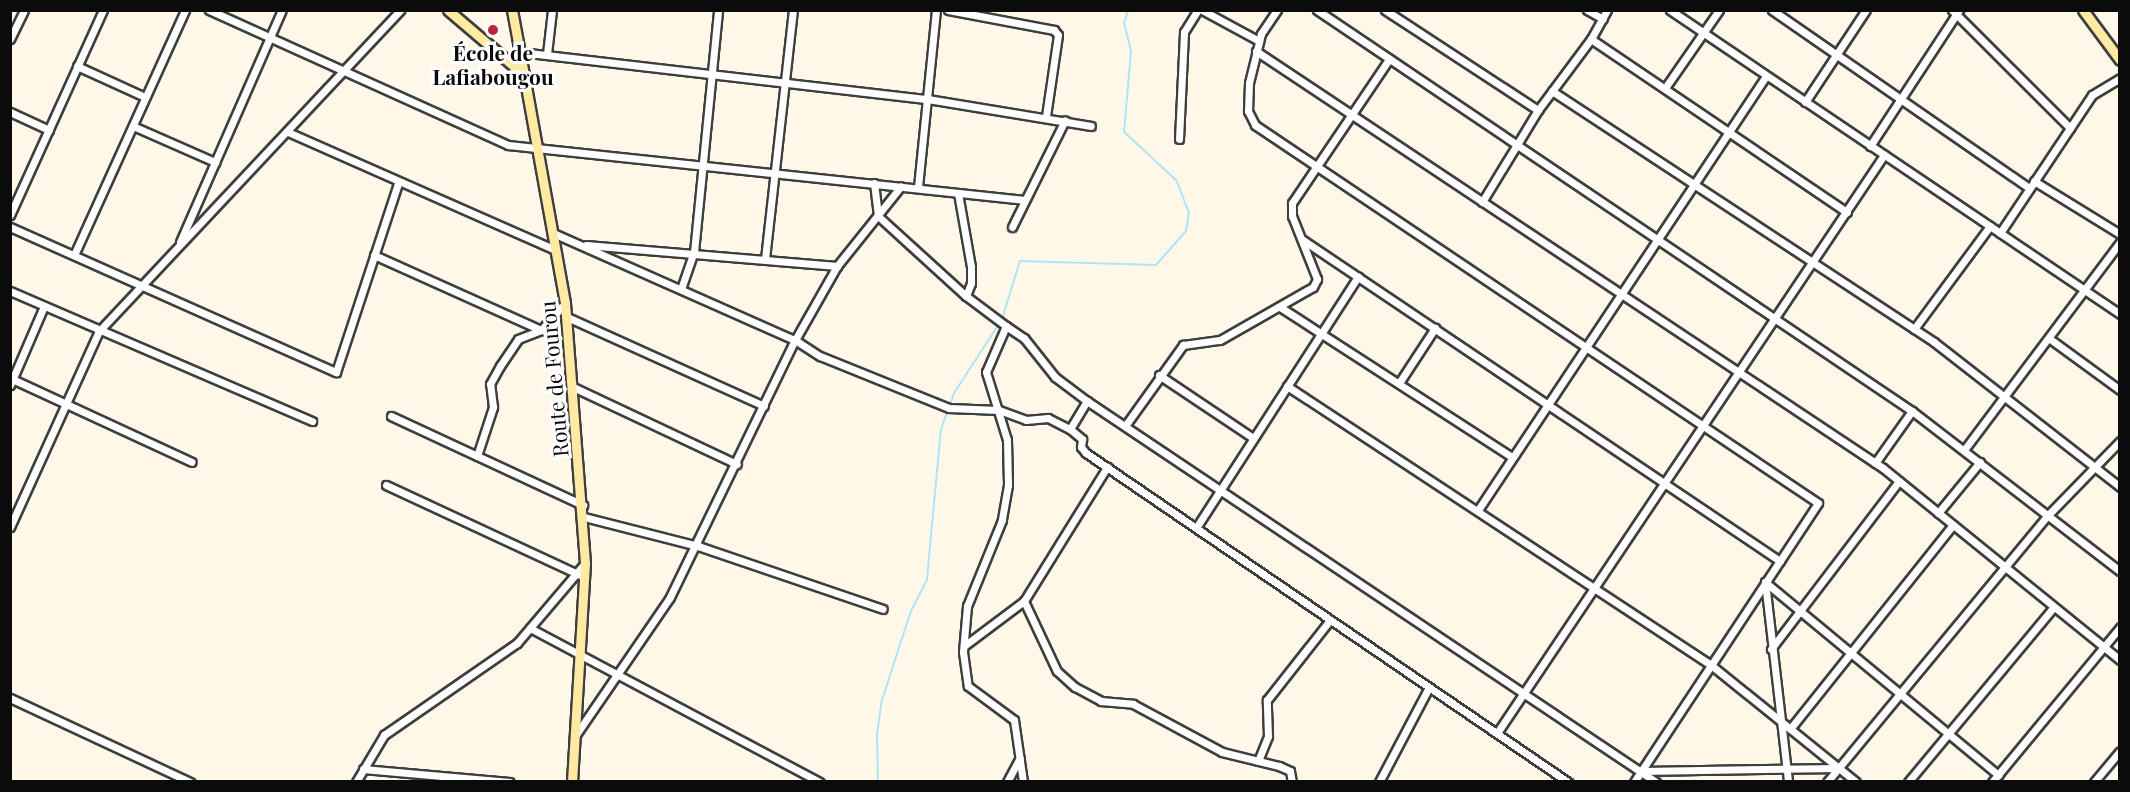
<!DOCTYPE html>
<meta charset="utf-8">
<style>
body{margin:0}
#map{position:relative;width:2130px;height:792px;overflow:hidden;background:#fff8e9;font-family:"Playfair Display",serif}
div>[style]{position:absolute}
.stream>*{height:2px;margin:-1px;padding:0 1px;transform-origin:1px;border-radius:1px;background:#aee4f6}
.roads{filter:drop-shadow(2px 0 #3e3e3e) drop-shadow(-2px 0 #3e3e3e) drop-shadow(0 2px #3e3e3e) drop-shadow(0 -2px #3e3e3e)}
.street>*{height:7px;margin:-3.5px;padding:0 3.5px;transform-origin:3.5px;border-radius:3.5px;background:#fff}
.secondary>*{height:9px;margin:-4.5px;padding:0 4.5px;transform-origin:4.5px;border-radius:4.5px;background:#ffeaa4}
.dots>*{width:16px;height:16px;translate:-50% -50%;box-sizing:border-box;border:3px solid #fff;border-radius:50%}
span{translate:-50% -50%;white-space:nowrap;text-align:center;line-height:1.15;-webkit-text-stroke:6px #fff;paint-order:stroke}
.poi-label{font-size:21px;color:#0b0b0b;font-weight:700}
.street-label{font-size:21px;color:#0b0b0b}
.frame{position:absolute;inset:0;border:12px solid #0b0b0b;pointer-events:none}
</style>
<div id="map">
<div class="stream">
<div style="left:1002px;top:319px;width:61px;rotate:-72.8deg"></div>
<div style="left:1020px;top:261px;width:136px;rotate:1.7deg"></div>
<div style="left:1156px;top:265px;width:45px;rotate:-48.6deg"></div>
<div style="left:1186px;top:231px;width:18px;rotate:-81deg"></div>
<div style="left:1189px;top:213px;width:34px;rotate:-111deg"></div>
<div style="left:1177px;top:181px;width:72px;rotate:-137.2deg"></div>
<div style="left:1124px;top:132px;width:81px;rotate:-85.1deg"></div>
<div style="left:1131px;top:51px;width:29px;rotate:-104deg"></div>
<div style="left:1124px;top:23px;width:14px;rotate:-73deg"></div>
<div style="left:878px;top:782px;width:48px;rotate:-91.2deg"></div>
<div style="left:877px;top:734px;width:34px;rotate:-82deg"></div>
<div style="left:882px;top:700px;width:94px;rotate:-72deg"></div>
<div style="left:911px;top:611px;width:36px;rotate:-63deg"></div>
<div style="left:927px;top:579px;width:151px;rotate:-84.7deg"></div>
<div style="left:941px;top:429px;width:38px;rotate:-70deg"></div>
<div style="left:954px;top:393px;width:82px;rotate:-56.9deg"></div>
</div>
<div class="roads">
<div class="street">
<div style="left:209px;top:10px;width:328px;rotate:24.3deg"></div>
<div style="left:508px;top:145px;width:520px;rotate:6.07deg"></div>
<div style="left:948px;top:10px;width:108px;rotate:10.7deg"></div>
<div style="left:1054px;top:30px;width:6px;rotate:51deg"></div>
<div style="left:1058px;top:35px;width:82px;rotate:98.4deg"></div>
<div style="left:1202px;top:10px;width:65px;rotate:28.5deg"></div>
<div style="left:1277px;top:10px;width:29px;rotate:124deg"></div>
<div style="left:1261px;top:34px;width:50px;rotate:103.8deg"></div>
<div style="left:1249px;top:83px;width:28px;rotate:92deg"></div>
<div style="left:1248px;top:111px;width:16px;rotate:63deg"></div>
<div style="left:1255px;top:125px;width:678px;rotate:33.88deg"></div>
<div style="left:1818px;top:503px;width:334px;rotate:123.4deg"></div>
<div style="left:1317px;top:10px;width:718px;rotate:33.98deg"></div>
<div style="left:1912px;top:411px;width:262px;rotate:37.6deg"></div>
<div style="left:1385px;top:10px;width:183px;rotate:33.2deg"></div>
<div style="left:1587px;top:10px;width:18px;rotate:29deg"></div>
<div style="left:1670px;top:10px;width:543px;rotate:34.04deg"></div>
<div style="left:1772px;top:10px;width:313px;rotate:34.7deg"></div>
<div style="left:1952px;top:10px;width:167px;rotate:45deg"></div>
<div style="left:10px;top:39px;width:32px;rotate:-64deg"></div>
<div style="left:1591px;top:39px;width:309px;rotate:34.1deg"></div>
<div style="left:1256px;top:51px;width:753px;rotate:33.63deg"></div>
<div style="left:1883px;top:468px;width:305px;rotate:39deg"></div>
<div style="left:519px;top:52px;width:412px;rotate:6.6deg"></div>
<div style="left:928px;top:99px;width:165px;rotate:9.4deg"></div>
<div style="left:547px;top:54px;width:44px;rotate:-83.5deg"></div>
<div style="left:77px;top:66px;width:75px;rotate:24.5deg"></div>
<div style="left:1665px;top:88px;width:95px;rotate:-55.3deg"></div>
<div style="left:1552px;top:91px;width:457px;rotate:33.3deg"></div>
<div style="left:1934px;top:342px;width:236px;rotate:37.9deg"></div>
<div style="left:1805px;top:102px;width:110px;rotate:-56.5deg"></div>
<div style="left:10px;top:112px;width:43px;rotate:24.8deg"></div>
<div style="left:133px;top:126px;width:90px;rotate:23.7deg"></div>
<div style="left:288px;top:132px;width:292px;rotate:23.8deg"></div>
<div style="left:1179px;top:139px;width:107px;rotate:-87.3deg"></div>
<div style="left:1184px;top:32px;width:26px;rotate:-58deg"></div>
<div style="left:1870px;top:146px;width:163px;rotate:-56.8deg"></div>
<div style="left:2034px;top:181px;width:101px;rotate:31.6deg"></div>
<div style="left:874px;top:183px;width:33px;rotate:83deg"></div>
<div style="left:878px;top:216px;width:119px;rotate:42.3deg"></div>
<div style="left:966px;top:296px;width:50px;rotate:36.9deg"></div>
<div style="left:1006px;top:326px;width:50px;rotate:113.5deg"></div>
<div style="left:986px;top:372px;width:71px;rotate:72.8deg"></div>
<div style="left:1007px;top:440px;width:45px;rotate:88.7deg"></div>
<div style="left:1008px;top:485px;width:36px;rotate:100deg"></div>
<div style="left:1002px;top:520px;width:93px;rotate:112.1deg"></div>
<div style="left:967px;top:606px;width:46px;rotate:95deg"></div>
<div style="left:963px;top:652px;width:34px;rotate:82deg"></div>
<div style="left:968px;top:686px;width:57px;rotate:36.5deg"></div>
<div style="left:1014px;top:720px;width:63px;rotate:81.7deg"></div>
<div style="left:918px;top:187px;width:178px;rotate:-84.2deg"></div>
<div style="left:958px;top:193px;width:75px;rotate:80deg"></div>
<div style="left:971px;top:267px;width:16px;rotate:90deg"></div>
<div style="left:971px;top:283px;width:14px;rotate:111deg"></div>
<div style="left:1482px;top:202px;width:108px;rotate:-58.7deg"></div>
<div style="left:1538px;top:110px;width:89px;rotate:-53.3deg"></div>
<div style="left:1591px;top:39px;width:33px;rotate:-61deg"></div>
<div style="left:10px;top:215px;width:225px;rotate:-65.6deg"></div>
<div style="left:10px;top:227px;width:357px;rotate:24deg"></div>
<div style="left:336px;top:372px;width:199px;rotate:-71.8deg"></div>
<div style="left:1012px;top:227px;width:119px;rotate:-63.6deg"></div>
<div style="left:553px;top:233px;width:265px;rotate:23.9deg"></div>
<div style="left:795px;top:340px;width:30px;rotate:33deg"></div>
<div style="left:820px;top:356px;width:139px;rotate:22deg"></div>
<div style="left:949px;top:408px;width:50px;rotate:2.3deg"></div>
<div style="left:999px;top:410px;width:29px;rotate:20deg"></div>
<div style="left:1026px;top:420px;width:22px;rotate:-5deg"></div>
<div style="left:1048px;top:418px;width:25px;rotate:27deg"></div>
<div style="left:1070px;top:429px;width:16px;rotate:40deg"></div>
<div style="left:1082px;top:439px;width:8px;rotate:97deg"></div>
<div style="left:1081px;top:447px;width:8px;rotate:50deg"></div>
<div style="left:1086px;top:453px;width:584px;rotate:34.32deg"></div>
<div style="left:2000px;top:233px;width:166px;rotate:-56.3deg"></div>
<div style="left:2092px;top:95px;width:33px;rotate:-31deg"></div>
<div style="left:1303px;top:240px;width:575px;rotate:33.94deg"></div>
<div style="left:180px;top:242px;width:253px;rotate:-66.3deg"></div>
<div style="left:586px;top:245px;width:252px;rotate:4.8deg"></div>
<div style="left:74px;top:255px;width:269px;rotate:-65.6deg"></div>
<div style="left:374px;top:255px;width:183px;rotate:24.2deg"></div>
<div style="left:765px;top:259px;width:251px;rotate:-83.6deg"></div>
<div style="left:681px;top:289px;width:39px;rotate:-71deg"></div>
<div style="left:694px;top:252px;width:243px;rotate:-84.3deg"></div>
<div style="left:10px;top:291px;width:329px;rotate:23.3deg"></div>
<div style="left:1280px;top:307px;width:276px;rotate:32.9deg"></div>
<div style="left:567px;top:317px;width:216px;rotate:24.3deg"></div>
<div style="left:1006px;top:326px;width:22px;rotate:34deg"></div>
<div style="left:1024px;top:338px;width:50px;rotate:51.5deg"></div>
<div style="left:1055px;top:377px;width:40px;rotate:37deg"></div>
<div style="left:1087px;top:401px;width:685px;rotate:33.81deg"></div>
<div style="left:1914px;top:329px;width:128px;rotate:-53.6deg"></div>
<div style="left:2050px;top:339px;width:87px;rotate:36.1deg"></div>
<div style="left:1159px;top:375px;width:113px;rotate:33.8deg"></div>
<div style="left:10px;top:378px;width:200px;rotate:24.8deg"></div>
<div style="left:1399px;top:383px;width:66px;rotate:-56.8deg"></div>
<div style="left:10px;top:385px;width:86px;rotate:-66.7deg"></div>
<div style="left:1287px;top:386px;width:508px;rotate:33.35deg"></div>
<div style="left:1711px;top:665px;width:186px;rotate:38.9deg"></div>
<div style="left:573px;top:387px;width:181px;rotate:25.2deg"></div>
<div style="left:391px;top:416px;width:212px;rotate:24.9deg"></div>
<div style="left:1125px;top:426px;width:100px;rotate:-54.4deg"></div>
<div style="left:1183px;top:345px;width:37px;rotate:-8deg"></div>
<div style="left:1220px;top:340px;width:107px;rotate:-29.7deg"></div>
<div style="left:1313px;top:287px;width:9px;rotate:-63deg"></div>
<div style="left:1317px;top:279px;width:68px;rotate:-111.6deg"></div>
<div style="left:1292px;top:216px;width:13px;rotate:-90deg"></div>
<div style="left:1292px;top:203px;width:174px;rotate:-56deg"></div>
<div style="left:1070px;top:429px;width:33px;rotate:-59deg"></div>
<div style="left:1964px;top:450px;width:260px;rotate:-53.1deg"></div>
<div style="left:477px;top:456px;width:52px;rotate:-71.9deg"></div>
<div style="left:493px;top:407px;width:23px;rotate:-97deg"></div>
<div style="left:490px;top:384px;width:21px;rotate:-61deg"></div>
<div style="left:500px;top:366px;width:32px;rotate:-56deg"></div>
<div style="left:518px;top:339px;width:25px;rotate:-21deg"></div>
<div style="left:541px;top:330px;width:36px;rotate:-48deg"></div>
<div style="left:1875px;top:463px;width:64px;rotate:-54.6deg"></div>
<div style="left:386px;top:485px;width:214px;rotate:24.9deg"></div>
<div style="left:1478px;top:510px;width:521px;rotate:-56.43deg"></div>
<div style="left:1938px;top:513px;width:66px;rotate:-50.5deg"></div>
<div style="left:584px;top:517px;width:118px;rotate:14.3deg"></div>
<div style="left:698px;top:546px;width:195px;rotate:18.8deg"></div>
<div style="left:10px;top:527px;width:215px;rotate:-65.6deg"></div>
<div style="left:99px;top:331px;width:440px;rotate:-46.8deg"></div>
<div style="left:1196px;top:528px;width:299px;rotate:-57.2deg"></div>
<div style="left:1765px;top:582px;width:303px;rotate:39.6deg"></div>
<div style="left:1765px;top:582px;width:201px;rotate:83.4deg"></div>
<div style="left:1024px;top:601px;width:77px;rotate:64.8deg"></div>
<div style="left:1057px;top:671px;width:24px;rotate:42deg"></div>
<div style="left:1075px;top:687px;width:30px;rotate:28deg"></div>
<div style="left:1101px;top:701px;width:32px;rotate:5deg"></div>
<div style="left:1133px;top:704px;width:101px;rotate:28.3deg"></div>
<div style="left:1222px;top:752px;width:59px;rotate:13.8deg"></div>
<div style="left:1279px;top:766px;width:12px;rotate:24deg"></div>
<div style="left:1290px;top:771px;width:11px;rotate:80deg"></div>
<div style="left:530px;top:628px;width:328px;rotate:28deg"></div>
<div style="left:964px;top:646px;width:75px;rotate:-36.9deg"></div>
<div style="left:1024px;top:601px;width:158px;rotate:-58.2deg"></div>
<div style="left:1771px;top:649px;width:211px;rotate:-52.7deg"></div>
<div style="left:10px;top:698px;width:199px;rotate:25deg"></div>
<div style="left:1790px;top:729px;width:261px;rotate:-51.4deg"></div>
<div style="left:1497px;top:733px;width:696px;rotate:-56.2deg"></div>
<div style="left:575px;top:736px;width:168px;rotate:-55.6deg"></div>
<div style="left:670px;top:597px;width:286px;rotate:-64.1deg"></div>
<div style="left:795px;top:340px;width:85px;rotate:-60.4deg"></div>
<div style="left:837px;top:266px;width:102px;rotate:-51.3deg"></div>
<div style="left:1258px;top:761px;width:27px;rotate:-68deg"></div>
<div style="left:1268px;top:736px;width:36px;rotate:-92deg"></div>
<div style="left:1267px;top:700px;width:102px;rotate:-51.8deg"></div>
<div style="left:363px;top:769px;width:147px;rotate:5.1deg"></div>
<div style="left:1641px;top:771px;width:198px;rotate:-0.9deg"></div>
<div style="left:356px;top:782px;width:55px;rotate:-59.2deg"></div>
<div style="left:384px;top:735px;width:162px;rotate:-34.7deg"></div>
<div style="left:517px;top:643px;width:105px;rotate:-49.6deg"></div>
<div style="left:1007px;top:782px;width:27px;rotate:-62deg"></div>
<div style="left:1379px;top:782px;width:107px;rotate:-62.2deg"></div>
<div style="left:1827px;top:782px;width:348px;rotate:-50.4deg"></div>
<div style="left:2049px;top:514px;width:102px;rotate:-45.8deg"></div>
<div style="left:1908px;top:782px;width:228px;rotate:-50.2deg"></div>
<div style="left:1992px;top:782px;width:201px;rotate:-50.4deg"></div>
<div style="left:2094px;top:782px;width:40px;rotate:-50deg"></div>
</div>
<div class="secondary">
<div style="left:448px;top:10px;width:100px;rotate:40.5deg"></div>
<div style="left:524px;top:75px;width:232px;rotate:79.8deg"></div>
<div style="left:565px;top:303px;width:261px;rotate:85.6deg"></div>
<div style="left:585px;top:563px;width:219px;rotate:93.4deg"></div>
<div style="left:512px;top:10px;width:66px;rotate:79.5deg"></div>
<div style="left:2083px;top:10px;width:62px;rotate:53.5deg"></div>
</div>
</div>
<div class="dots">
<div style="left:493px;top:30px;background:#bb233c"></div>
</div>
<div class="poi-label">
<span style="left:493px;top:64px">École de<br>Lafiabougou</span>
</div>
<div class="street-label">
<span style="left:553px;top:379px;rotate:-95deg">Route de Fourou</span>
</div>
<div class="frame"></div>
</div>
